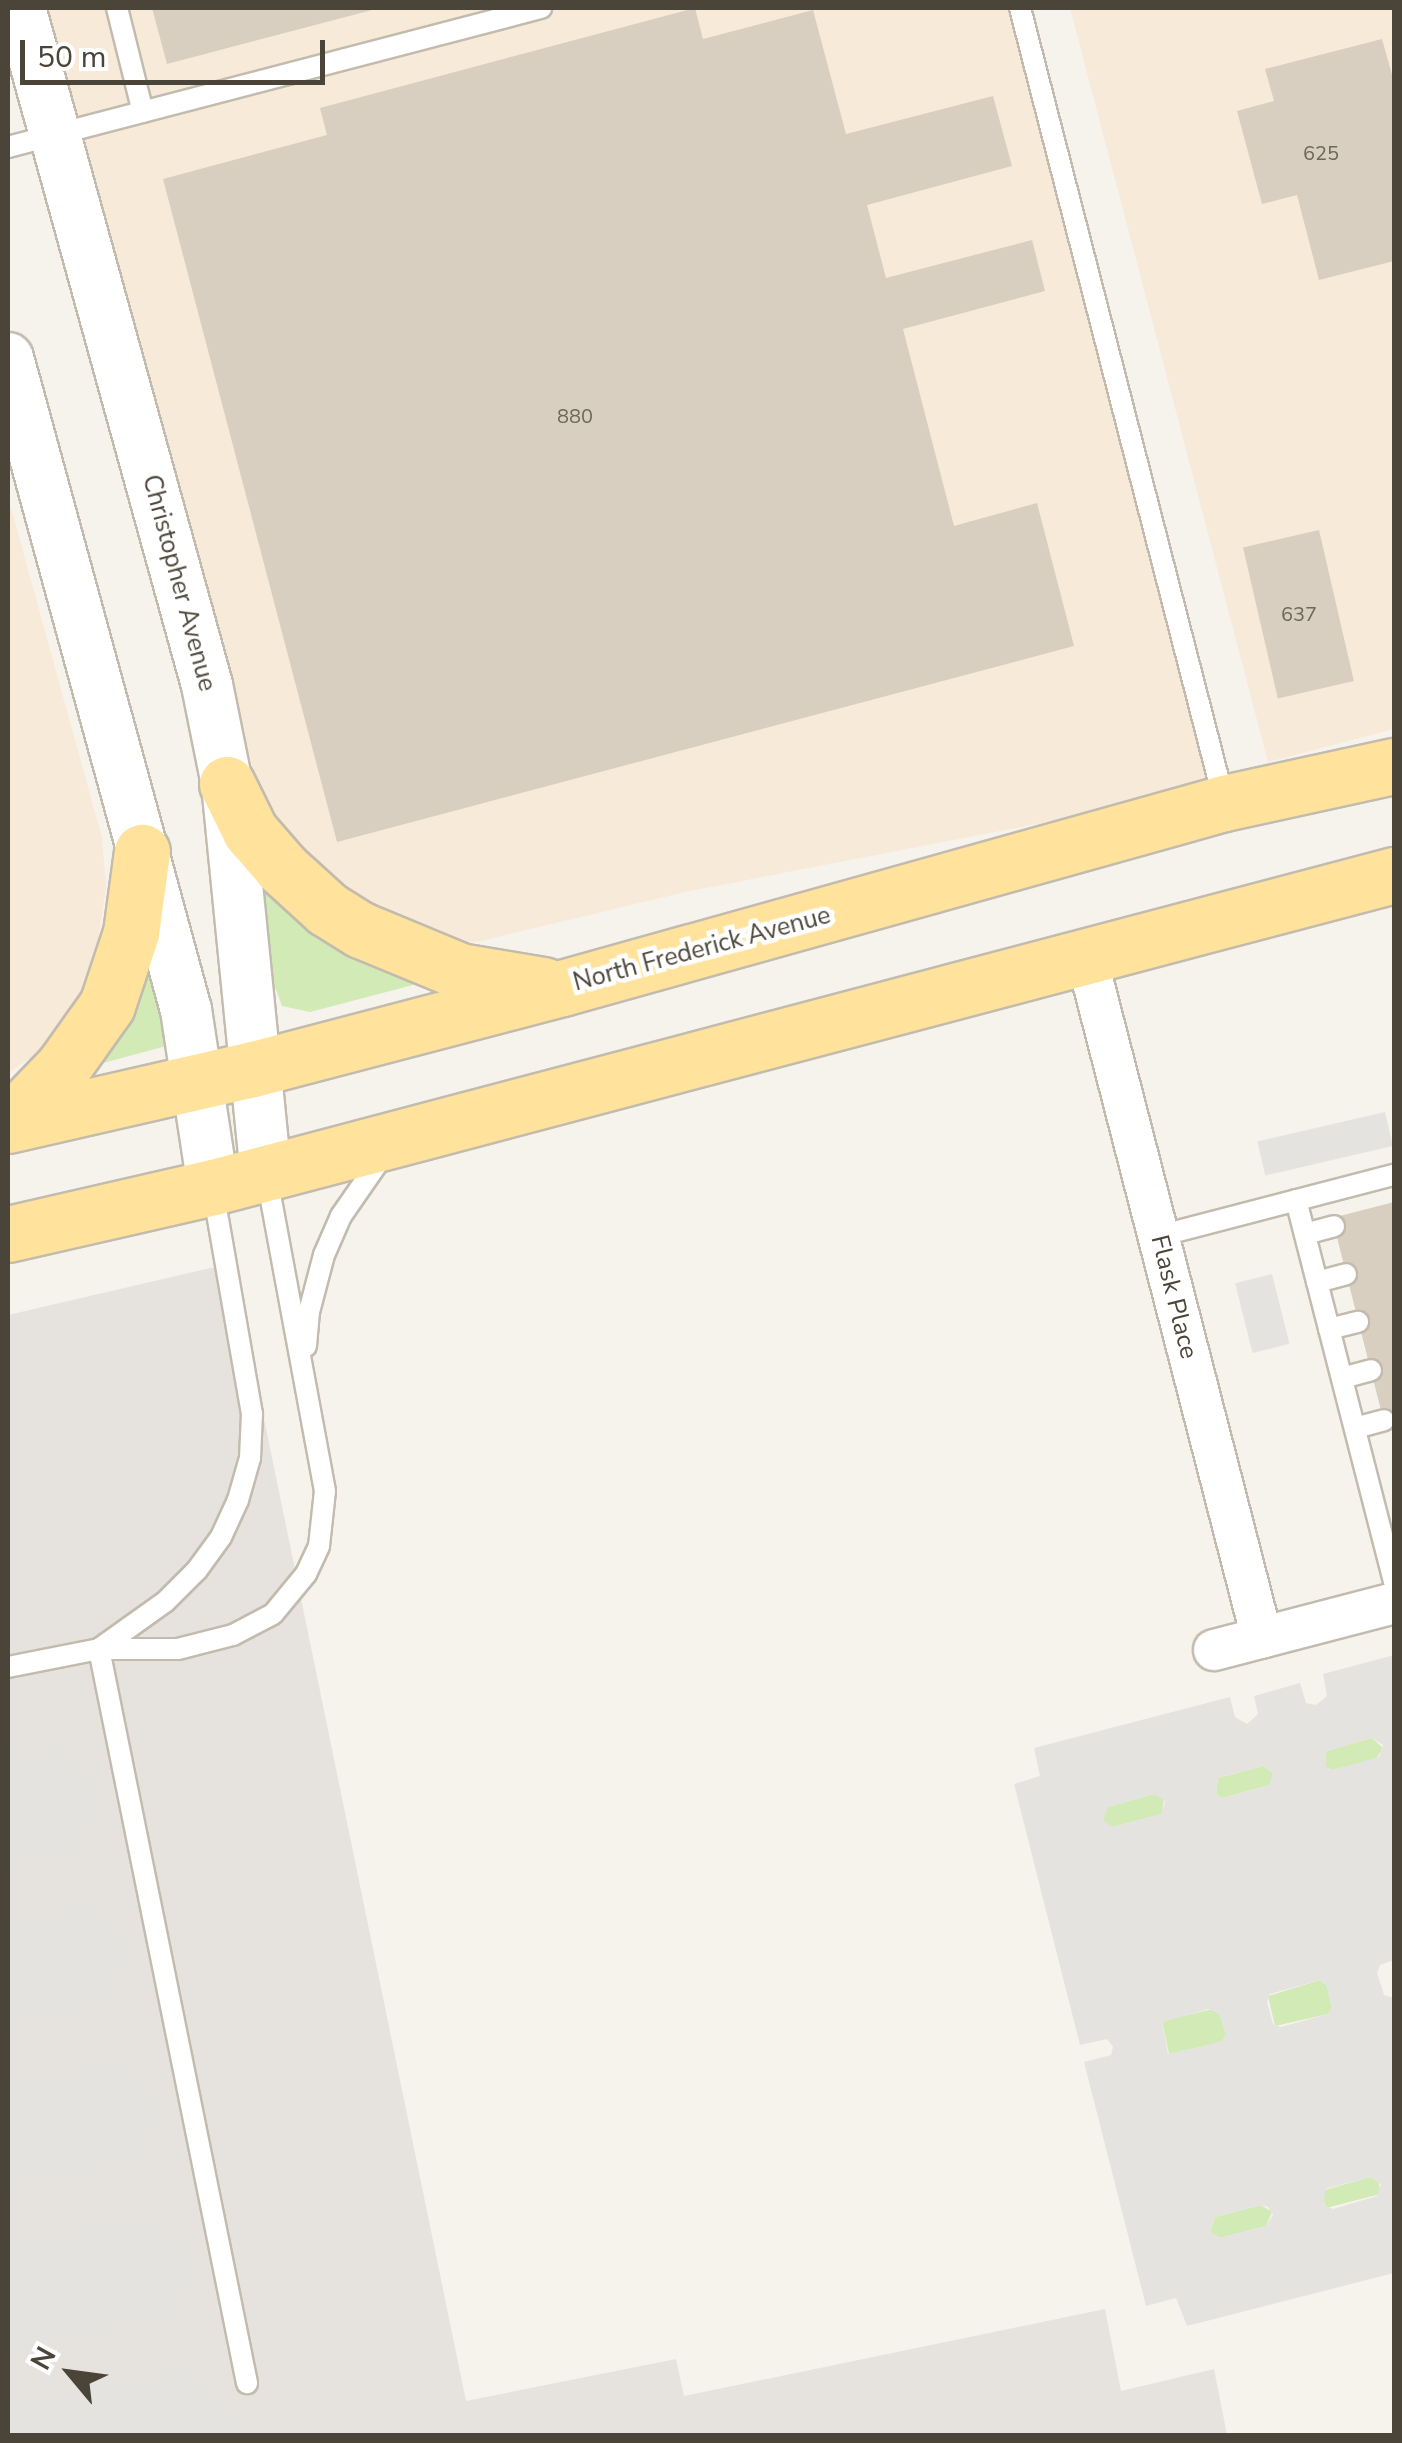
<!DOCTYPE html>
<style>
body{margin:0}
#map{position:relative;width:1402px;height:2443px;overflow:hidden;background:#f6f3ec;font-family:"Nunito Sans",sans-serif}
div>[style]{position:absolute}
.commercial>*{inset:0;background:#f7ead8}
.industrial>*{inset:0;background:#e6e2dd}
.green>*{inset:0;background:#d2eab5}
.parking>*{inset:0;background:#e5e3e0;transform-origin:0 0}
.building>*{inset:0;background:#d8cfc1;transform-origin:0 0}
.roads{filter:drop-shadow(2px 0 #c2bbae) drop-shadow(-2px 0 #c2bbae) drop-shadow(0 2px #c2bbae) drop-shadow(0 -2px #c2bbae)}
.service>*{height:20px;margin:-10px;padding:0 10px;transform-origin:10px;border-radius:10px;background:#fff}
.minor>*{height:40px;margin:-20px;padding:0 20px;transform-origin:20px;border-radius:20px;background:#fff}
.tertiary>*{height:50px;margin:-25px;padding:0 25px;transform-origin:25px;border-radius:25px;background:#fff}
.primary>*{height:55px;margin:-27.5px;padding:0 27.5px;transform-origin:27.5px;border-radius:27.5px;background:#ffe39c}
span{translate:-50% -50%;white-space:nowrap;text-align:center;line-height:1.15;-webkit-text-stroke:9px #fff;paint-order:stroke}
.number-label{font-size:20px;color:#6e675b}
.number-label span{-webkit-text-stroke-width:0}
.street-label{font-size:25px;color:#4b4439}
.frame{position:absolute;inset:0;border:10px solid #4b4439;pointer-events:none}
.north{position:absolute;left:20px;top:2323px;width:100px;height:100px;-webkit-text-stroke:8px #fff;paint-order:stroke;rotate:299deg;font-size:28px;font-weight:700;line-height:40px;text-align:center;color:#4b4439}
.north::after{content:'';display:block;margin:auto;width:35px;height:45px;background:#4b4439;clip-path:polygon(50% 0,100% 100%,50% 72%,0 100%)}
.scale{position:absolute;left:20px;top:40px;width:305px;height:45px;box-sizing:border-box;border:5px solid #4b4439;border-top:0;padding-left:12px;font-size:30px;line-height:35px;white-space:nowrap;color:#4b4439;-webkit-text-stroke:8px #fff;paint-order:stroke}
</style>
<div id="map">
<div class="commercial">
<div style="clip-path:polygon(43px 8px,1009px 8px,1208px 781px,1067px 818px,685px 892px,477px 942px,442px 940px,337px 895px,273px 822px,251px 762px)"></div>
<div style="clip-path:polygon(1070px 8px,1394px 8px,1394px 729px,1268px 762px)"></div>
<div style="clip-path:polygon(8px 497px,102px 838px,106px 887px,95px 961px,79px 996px,39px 1052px,8px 1073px)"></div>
</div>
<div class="industrial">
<div style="clip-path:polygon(232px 1263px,466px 2401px,676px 2359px,684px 2396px,1105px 2309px,1121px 2391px,1214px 2369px,1227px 2435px,8px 2435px,8px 1315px)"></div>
</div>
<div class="green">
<div style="clip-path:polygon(266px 885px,415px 979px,413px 985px,310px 1012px,282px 1006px,271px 976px,261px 891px)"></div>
<div style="clip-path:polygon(147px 955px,170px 1045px,92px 1066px)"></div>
<div style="clip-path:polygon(1372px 1738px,1383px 1748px,1376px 1759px,1333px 1770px,1325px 1767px,1326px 1751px)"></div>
<div style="clip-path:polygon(1263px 1766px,1273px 1773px,1270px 1785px,1222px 1798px,1216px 1794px,1218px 1778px)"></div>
<div style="clip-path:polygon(1154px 1794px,1164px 1798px,1162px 1814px,1113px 1827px,1105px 1823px,1102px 1816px,1108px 1807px)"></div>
<div style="clip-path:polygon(1320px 1980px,1327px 1986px,1332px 2008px,1328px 2014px,1275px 2026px,1268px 1996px)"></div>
<div style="clip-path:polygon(1213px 2009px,1220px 2015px,1226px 2034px,1222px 2042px,1169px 2054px,1162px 2021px)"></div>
<div style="clip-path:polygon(1370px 2177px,1379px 2181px,1380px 2194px,1326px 2208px,1322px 2196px,1325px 2190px)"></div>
<div style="clip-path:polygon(1261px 2205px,1272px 2212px,1266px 2226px,1220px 2238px,1210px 2232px,1215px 2217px)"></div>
</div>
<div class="parking">
<div style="left:1385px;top:1112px;width:35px;height:131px;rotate:77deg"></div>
<div style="left:1272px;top:1274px;width:72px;height:38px;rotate:76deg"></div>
<div style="clip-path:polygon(evenodd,1394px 1655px,1394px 1960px,1380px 1965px,1377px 1973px,1384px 1995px,1394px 1998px,1394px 2273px,1187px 2326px,1176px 2298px,1146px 2306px,1084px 2062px,1111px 2055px,1113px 2047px,1107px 2039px,1080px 2045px,1014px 1784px,1040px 1776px,1034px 1748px,1230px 1697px,1235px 1717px,1247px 1724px,1258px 1714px,1254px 1696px,1300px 1683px,1306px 1703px,1316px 1705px,1327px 1696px,1323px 1674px,1394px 1655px,1372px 1738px,1383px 1745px,1379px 1757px,1333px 1770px,1325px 1767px,1326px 1751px,1372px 1738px,1394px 1655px,1263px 1766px,1273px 1773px,1270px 1785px,1222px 1798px,1216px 1794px,1218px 1778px,1263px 1766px,1394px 1655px,1154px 1794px,1165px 1801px,1162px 1814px,1113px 1827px,1103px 1820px,1108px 1807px,1154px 1794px,1394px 1655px,1320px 1980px,1327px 1986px,1332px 2008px,1328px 2014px,1281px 2027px,1273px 2024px,1267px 2002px,1270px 1994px,1320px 1980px,1394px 1655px,1209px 2009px,1220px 2015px,1226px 2034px,1222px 2042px,1168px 2054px,1162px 2022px,1209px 2009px,1394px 1655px,1370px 2177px,1381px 2184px,1377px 2196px,1333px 2209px,1324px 2205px,1325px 2189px,1370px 2177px,1394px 1655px,1261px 2205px,1268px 2207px,1273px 2215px,1266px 2226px,1220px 2238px,1210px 2232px,1215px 2217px,1261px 2205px)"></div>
<div style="clip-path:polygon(70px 1743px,78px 1770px,91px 1772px,99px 1817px,89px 1825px,94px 1850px,8px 1867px,8px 1756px)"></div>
<div style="clip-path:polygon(103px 1898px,108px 1925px,121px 1927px,129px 1973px,120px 1981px,125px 2006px,8px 2030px,8px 1917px)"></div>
<div style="clip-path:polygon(134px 2054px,140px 2081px,153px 2082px,161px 2128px,152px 2134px,156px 2160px,8px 2192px,8px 2079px)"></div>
<div style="clip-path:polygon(166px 2208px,172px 2235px,186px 2236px,194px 2283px,183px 2292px,188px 2317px,8px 2354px,8px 2240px)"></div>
<div style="clip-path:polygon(198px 2364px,204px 2391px,217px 2392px,248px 2434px,8px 2435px,8px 2403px)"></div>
</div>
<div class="building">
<div style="clip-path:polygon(152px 8px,376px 8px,376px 9px,167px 64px)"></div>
<div style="clip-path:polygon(695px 8px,703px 39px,813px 10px,846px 134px,993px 96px,1012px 166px,867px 205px,886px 278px,1032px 240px,1045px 291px,903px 329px,954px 526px,1037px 503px,1074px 646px,337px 842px,163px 179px,327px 135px,320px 108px)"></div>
<div style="clip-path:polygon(1382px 39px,1394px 82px,1394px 261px,1319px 280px,1297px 195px,1262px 204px,1237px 111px,1274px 101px,1265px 69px)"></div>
<div style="left:1319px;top:530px;width:155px;height:78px;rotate:77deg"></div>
<div style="clip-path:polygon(1394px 1202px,1394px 1428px,1386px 1430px,1332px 1218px)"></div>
</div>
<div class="roads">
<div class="service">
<div style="left:117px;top:8px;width:107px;rotate:76deg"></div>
<div style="left:1020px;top:8px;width:819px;rotate:75.57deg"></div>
<div style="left:8px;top:147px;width:551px;rotate:-14.62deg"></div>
<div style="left:1296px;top:1200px;width:394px;rotate:75.6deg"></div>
<div style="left:1305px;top:1234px;width:30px;rotate:-15deg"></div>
<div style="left:1159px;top:1236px;width:243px;rotate:-14.6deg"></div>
<div style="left:1317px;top:1282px;width:30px;rotate:-15deg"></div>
<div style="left:1329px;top:1329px;width:30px;rotate:-14deg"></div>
<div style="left:306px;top:1346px;width:34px;rotate:-85deg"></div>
<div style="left:309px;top:1312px;width:59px;rotate:-75.3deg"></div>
<div style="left:324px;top:1255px;width:43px;rotate:-66.4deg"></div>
<div style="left:341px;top:1216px;width:75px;rotate:-55.3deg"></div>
<div style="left:1342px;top:1378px;width:30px;rotate:-15deg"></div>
<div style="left:1355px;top:1428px;width:30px;rotate:-15deg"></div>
<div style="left:99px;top:1649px;width:749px;rotate:78.6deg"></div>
<div style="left:99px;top:1649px;width:81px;rotate:-35.5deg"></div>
<div style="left:165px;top:1602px;width:45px;rotate:-45deg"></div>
<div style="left:197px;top:1570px;width:41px;rotate:-54deg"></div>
<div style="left:221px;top:1537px;width:41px;rotate:-65.3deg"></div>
<div style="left:238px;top:1500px;width:44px;rotate:-74.1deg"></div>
<div style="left:250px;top:1458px;width:44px;rotate:-87.4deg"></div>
<div style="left:252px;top:1414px;width:227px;rotate:-99.9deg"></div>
<div style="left:8px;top:1667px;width:93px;rotate:-11.2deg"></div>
<div style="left:99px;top:1649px;width:79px"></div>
<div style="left:178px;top:1649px;width:57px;rotate:-14.3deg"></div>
<div style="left:233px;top:1635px;width:45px;rotate:-27.7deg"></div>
<div style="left:273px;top:1614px;width:52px;rotate:-50.5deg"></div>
<div style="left:306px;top:1574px;width:31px;rotate:-65deg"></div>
<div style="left:319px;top:1546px;width:55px;rotate:-83.8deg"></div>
<div style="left:325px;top:1491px;width:319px;rotate:-100.5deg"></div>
</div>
<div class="minor">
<div style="left:1086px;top:955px;width:705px;rotate:75.55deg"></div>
<div style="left:1214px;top:1650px;width:186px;rotate:-14.6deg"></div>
</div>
<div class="tertiary">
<div style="left:20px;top:8px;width:702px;rotate:74.56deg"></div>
<div style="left:207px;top:685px;width:101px;rotate:78.6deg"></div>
<div style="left:227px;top:784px;width:390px;rotate:84.3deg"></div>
<div style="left:8px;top:358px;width:676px;rotate:74.73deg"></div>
<div style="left:186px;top:1010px;width:179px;rotate:81.3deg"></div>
</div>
<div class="primary">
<div style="left:227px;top:784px;width:52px;rotate:63.9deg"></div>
<div style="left:250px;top:831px;width:49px;rotate:49.1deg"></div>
<div style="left:282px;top:868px;width:61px;rotate:42.3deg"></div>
<div style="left:327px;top:909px;width:40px;rotate:32deg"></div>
<div style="left:361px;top:930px;width:107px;rotate:22.5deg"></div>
<div style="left:460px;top:971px;width:85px;rotate:9.5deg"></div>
<div style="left:8px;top:1124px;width:79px;rotate:-46deg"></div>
<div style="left:63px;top:1067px;width:76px;rotate:-54.6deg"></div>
<div style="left:107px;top:1005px;width:76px;rotate:-71.6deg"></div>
<div style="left:131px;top:933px;width:82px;rotate:-82.3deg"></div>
<div style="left:8px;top:1125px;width:251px;rotate:-12.9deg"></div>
<div style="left:253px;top:1069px;width:319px;rotate:-14.7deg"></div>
<div style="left:562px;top:988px;width:687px;rotate:-15.61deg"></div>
<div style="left:1224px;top:803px;width:174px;rotate:-12.3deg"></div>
<div style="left:8px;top:1234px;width:210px;rotate:-12.9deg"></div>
<div style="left:213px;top:1187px;width:1222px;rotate:-14.8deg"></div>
</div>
</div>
<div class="number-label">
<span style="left:1321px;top:153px">625</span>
<span style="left:575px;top:416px">880</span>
<span style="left:1299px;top:614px">637</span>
</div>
<div class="street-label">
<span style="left:179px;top:583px;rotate:75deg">Christopher Avenue</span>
<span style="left:702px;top:949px;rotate:-15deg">North Frederick Avenue</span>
<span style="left:1174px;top:1297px;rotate:76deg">Flask Place</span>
</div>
<div class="frame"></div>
<div class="north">N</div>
<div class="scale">50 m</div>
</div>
